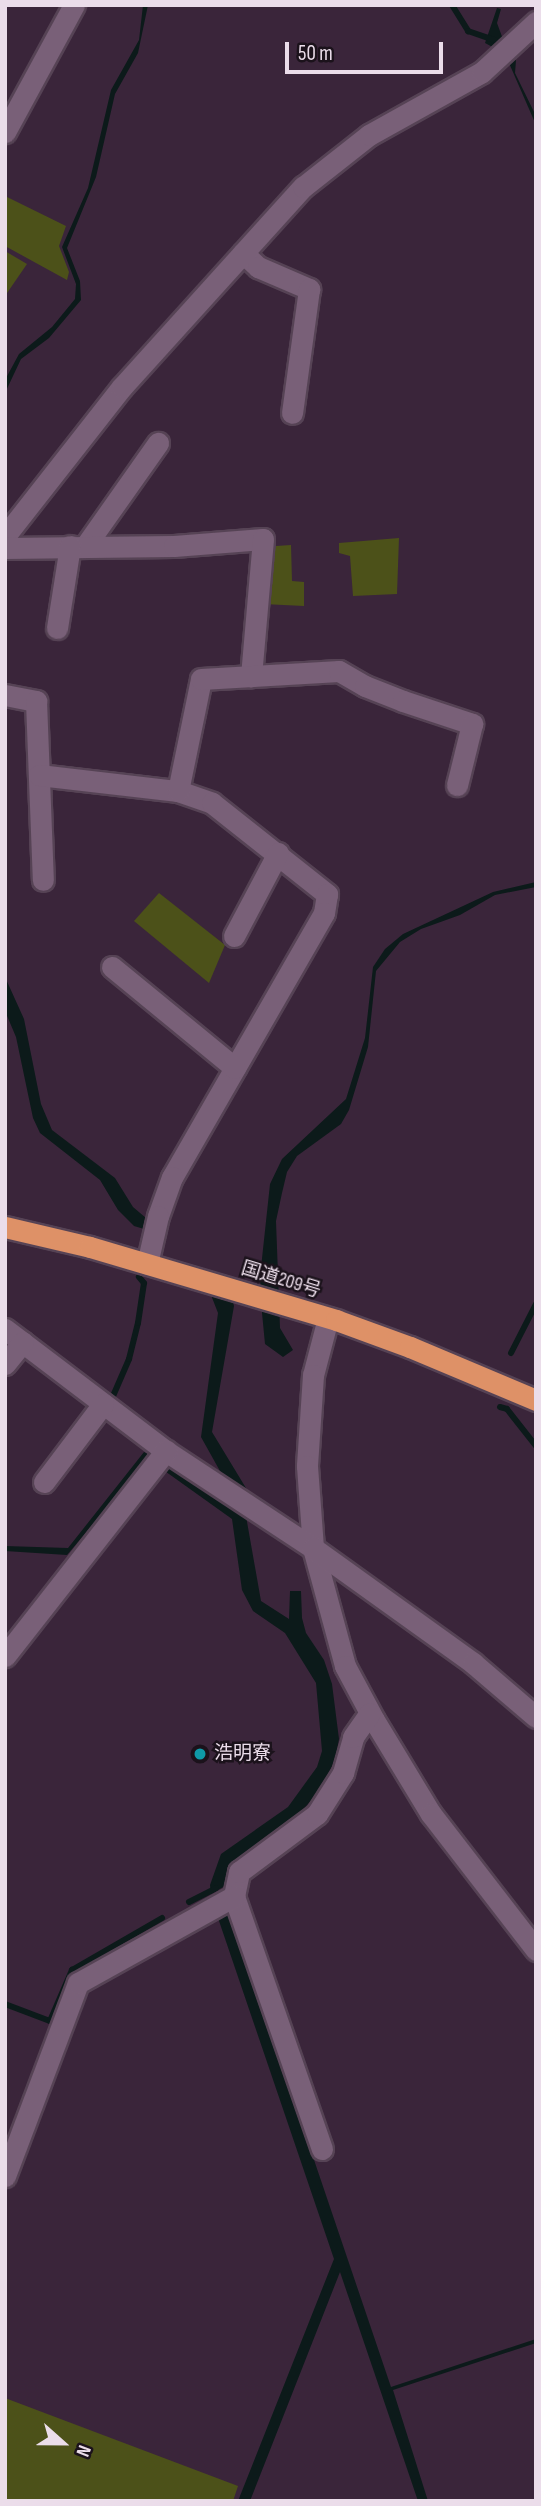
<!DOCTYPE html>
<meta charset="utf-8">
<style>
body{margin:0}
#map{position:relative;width:541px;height:2506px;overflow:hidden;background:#3a253a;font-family:"Sofia Sans Condensed","Noto Sans JP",sans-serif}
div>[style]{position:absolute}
.green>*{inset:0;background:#4c5119}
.water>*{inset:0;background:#0c1a1a}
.stream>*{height:6px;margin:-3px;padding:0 3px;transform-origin:3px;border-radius:3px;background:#0c1a1a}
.roads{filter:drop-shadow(2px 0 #564355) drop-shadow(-2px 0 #564355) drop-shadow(0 2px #564355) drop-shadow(0 -2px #564355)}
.minor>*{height:21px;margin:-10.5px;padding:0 10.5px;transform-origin:10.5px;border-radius:10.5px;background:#796078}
.highway>*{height:21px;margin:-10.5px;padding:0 10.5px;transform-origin:10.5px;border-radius:10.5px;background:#de9167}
.dots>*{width:19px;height:19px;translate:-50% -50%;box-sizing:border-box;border:4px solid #1b121b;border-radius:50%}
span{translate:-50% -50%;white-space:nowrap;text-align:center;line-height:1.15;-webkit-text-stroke:5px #1b121b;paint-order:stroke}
.street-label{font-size:19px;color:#ebddea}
.poi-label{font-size:19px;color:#ebddea}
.left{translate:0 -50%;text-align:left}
.frame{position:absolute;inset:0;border:7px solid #ebddea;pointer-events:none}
.north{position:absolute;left:28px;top:2408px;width:70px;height:70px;-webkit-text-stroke:5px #1b121b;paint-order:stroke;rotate:111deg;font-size:19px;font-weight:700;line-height:28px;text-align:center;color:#ebddea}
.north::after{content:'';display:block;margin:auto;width:24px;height:32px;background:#ebddea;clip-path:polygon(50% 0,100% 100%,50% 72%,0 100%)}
.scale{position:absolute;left:285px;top:42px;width:158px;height:32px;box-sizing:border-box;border:4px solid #ebddea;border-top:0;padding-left:9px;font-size:21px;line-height:24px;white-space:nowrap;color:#ebddea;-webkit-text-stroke:5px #1b121b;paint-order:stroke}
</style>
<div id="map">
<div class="green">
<div style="clip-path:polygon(5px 196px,66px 226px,59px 246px,69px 272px,67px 280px,5px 246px)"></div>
<div style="clip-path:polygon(5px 251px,27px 264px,5px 296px)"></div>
<div style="clip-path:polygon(399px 538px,397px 594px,353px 596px,350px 556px,339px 553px,339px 543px)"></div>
<div style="clip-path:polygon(291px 545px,292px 581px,304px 582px,304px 606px,263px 604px,271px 554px,276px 546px)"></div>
<div style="clip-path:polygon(159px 893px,225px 945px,209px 983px,134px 921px)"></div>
<div style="clip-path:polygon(5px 2398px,238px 2486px,233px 2501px,5px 2501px)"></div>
</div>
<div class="water">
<div style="clip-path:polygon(143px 5px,148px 5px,138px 53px,115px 94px,96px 177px,67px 248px,80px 281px,81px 300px,49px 338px,21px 359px,5px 393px,5px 380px,19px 354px,52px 327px,75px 299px,76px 284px,62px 247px,88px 188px,111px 90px,139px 40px)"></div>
<div style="clip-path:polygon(497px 8px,501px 9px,497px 23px,504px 42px,516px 60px,515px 73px,536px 116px,536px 125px,509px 63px,498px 50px,485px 43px)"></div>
<div style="clip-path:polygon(536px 882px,536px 887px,495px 895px,460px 915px,421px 929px,400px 942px,376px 971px,368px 1047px,349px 1110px,341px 1124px,297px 1156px,287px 1172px,282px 1193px,276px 1221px,280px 1328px,293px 1350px,283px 1357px,265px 1344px,262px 1313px,260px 1277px,270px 1184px,282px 1159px,346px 1099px,365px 1038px,373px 967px,385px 949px,403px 934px,493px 892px)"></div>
<div style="clip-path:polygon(5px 977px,24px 1019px,41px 1104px,52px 1130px,115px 1178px,133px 1207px,146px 1218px,144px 1229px,134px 1226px,118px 1210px,100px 1180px,40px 1133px,33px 1118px,16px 1037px,5px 1011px)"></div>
<div style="clip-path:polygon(211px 1295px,233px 1302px,234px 1306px,212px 1432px,252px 1498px,246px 1516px,261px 1601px,289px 1619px,290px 1591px,301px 1591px,302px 1618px,306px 1633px,324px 1660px,332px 1684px,339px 1739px,335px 1760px,320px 1790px,301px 1812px,231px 1863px,225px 1886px,211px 1894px,210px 1885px,221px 1854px,288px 1807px,317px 1767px,322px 1751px,316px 1683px,285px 1633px,253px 1611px,242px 1590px,232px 1519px,148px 1459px,67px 1555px,5px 1551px,5px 1546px,68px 1548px,144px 1452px,230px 1489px,201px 1437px,218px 1313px)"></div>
<div style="clip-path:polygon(230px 1912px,391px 2387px,536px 2339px,536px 2343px,393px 2390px,428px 2501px,418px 2501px,340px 2272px,250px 2501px,238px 2501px,334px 2259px,217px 1915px)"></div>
</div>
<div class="stream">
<div style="left:452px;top:5px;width:31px;rotate:58deg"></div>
<div style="left:468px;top:31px;width:28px;rotate:19deg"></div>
<div style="left:511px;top:1353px;width:55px;rotate:-63deg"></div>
<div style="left:110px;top:1403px;width:48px;rotate:-66.6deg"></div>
<div style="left:129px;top:1359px;width:37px;rotate:-76deg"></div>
<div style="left:138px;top:1323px;width:40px;rotate:-81.5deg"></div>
<div style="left:144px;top:1283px;width:8px;rotate:-130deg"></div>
<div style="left:500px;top:1407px;width:7px;rotate:16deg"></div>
<div style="left:507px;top:1409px;width:47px;rotate:51.9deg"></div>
<div style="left:189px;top:1902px;width:30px;rotate:-27deg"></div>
<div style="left:5px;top:2004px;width:48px;rotate:20.7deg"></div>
<div style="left:50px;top:2021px;width:56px;rotate:-66.7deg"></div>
<div style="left:72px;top:1970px;width:104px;rotate:-30deg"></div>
</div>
<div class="roads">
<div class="minor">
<div style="left:5px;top:132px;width:145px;rotate:-61.5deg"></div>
<div style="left:243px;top:253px;width:21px;rotate:43deg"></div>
<div style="left:258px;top:267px;width:56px;rotate:23.3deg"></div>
<div style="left:309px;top:289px;width:125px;rotate:97.8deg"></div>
<div style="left:5px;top:536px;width:189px;rotate:-51.9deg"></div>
<div style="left:122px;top:387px;width:270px;rotate:-47.9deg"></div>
<div style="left:303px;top:187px;width:84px;rotate:-38.2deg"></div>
<div style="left:369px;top:135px;width:129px;rotate:-29.1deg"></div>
<div style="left:482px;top:72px;width:74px;rotate:-42.8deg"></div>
<div style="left:86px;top:545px;width:125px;rotate:-54.8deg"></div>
<div style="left:5px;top:548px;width:169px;rotate:-0.7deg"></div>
<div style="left:174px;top:546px;width:89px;rotate:-4.5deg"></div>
<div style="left:263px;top:539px;width:138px;rotate:95deg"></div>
<div style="left:57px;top:628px;width:83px;rotate:-81deg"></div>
<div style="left:5px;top:695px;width:32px;rotate:11deg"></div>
<div style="left:36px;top:701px;width:179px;rotate:87.8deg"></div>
<div style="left:39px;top:775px;width:140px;rotate:6.6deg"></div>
<div style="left:178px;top:791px;width:36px;rotate:19deg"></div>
<div style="left:212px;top:803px;width:147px;rotate:38.4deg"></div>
<div style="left:327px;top:894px;width:19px;rotate:99deg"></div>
<div style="left:324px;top:913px;width:305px;rotate:119.9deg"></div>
<div style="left:172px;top:1177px;width:41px;rotate:109.7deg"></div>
<div style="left:158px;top:1216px;width:49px;rotate:102.9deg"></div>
<div style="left:178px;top:791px;width:114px;rotate:-78.4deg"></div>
<div style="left:201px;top:679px;width:138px;rotate:-3.3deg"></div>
<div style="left:339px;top:671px;width:30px;rotate:30deg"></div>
<div style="left:365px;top:686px;width:41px;rotate:21.5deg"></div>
<div style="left:403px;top:701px;width:73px;rotate:18.4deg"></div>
<div style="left:472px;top:724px;width:63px;rotate:103.8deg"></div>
<div style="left:234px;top:936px;width:94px;rotate:-62.1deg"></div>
<div style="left:112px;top:967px;width:159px;rotate:39.4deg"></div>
<div style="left:328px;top:1318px;width:59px;rotate:104.7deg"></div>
<div style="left:313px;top:1375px;width:91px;rotate:93.8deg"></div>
<div style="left:307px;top:1466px;width:82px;rotate:85.8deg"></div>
<div style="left:313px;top:1548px;width:122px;rotate:74.8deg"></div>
<div style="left:345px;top:1666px;width:61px;rotate:61.8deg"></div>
<div style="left:374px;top:1720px;width:110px;rotate:58.8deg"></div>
<div style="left:431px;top:1814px;width:172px;rotate:52.3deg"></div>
<div style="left:5px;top:1329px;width:202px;rotate:37.2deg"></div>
<div style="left:166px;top:1451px;width:176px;rotate:33.4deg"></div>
<div style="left:313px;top:1548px;width:197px;rotate:35.7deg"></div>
<div style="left:473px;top:1663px;width:83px;rotate:40.6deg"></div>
<div style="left:5px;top:1364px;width:28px;rotate:-51deg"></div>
<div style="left:44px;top:1482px;width:98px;rotate:-52.9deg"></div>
<div style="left:5px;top:1656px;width:261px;rotate:-51.9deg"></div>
<div style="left:322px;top:2149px;width:268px;rotate:-109.2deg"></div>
<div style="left:234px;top:1896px;width:25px;rotate:-78deg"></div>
<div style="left:239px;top:1872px;width:97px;rotate:-36.6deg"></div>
<div style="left:317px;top:1814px;width:49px;rotate:-57.6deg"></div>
<div style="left:343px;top:1773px;width:37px;rotate:-74deg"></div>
<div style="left:353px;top:1737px;width:29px;rotate:-55deg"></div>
<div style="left:5px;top:2176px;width:206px;rotate:-69.3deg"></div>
<div style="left:78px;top:1983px;width:179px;rotate:-29.1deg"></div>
</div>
<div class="highway">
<div style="left:5px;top:1227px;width:87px;rotate:13.2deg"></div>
<div style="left:90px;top:1247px;width:257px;rotate:16.5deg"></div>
<div style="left:336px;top:1320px;width:79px;rotate:20deg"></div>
<div style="left:410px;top:1347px;width:137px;rotate:22.8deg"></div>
</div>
</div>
<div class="dots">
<div style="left:200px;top:1754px;background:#0f9aa8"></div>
</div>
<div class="street-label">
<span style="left:281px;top:1280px;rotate:17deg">国道209号</span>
</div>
<div class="poi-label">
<span class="left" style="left:214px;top:1754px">浩明寮</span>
</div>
<div class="frame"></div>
<div class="north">N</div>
<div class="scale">50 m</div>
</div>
